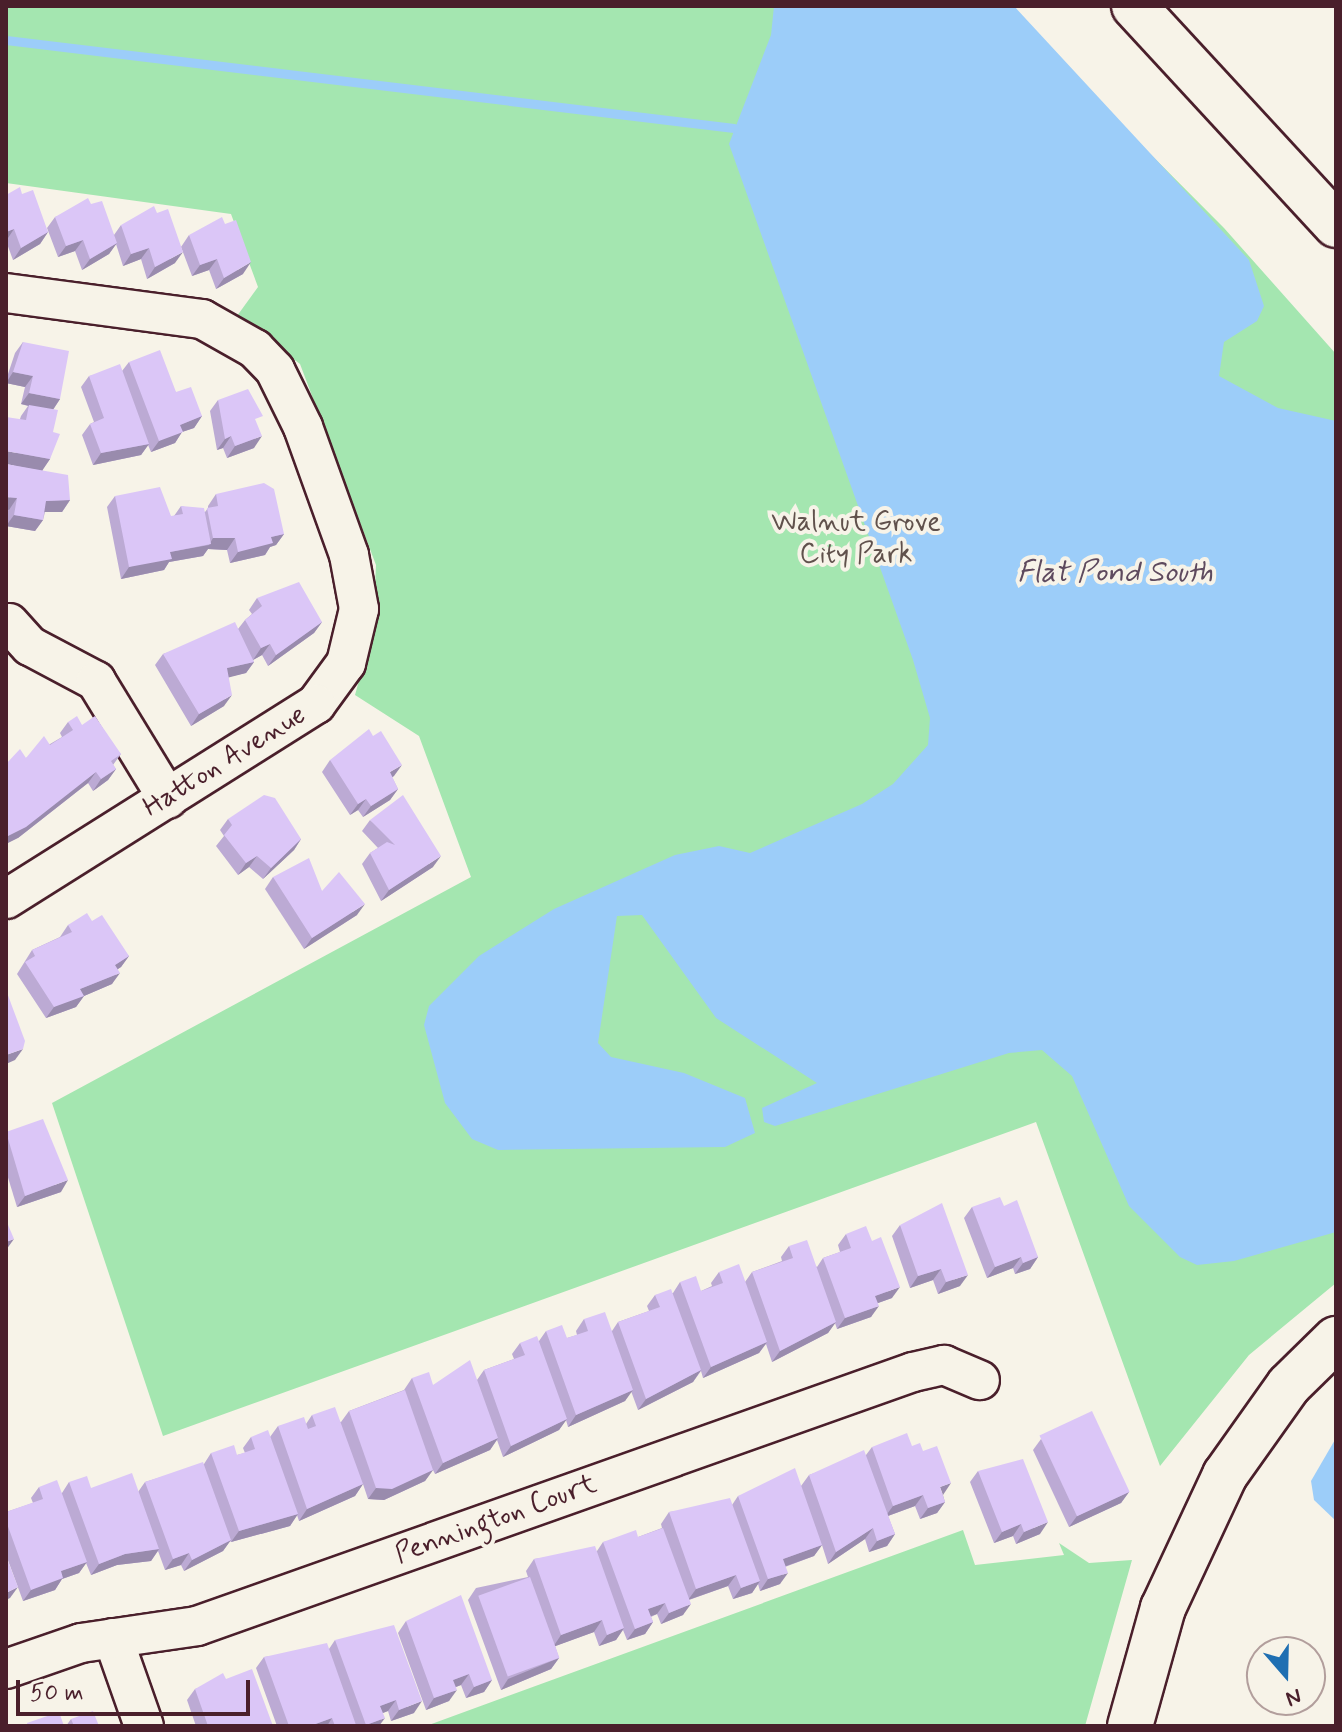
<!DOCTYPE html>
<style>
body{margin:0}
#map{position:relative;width:1342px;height:1732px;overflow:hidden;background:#f7f3e8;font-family:Mynerve,sans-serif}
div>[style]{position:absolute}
.green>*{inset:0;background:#a4e6b0}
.water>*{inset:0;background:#9ccdf9}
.stream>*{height:9px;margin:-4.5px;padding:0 4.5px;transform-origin:4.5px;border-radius:4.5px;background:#9ccdf9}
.roads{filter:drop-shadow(2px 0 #4a1f2b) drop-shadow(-2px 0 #4a1f2b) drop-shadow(0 2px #4a1f2b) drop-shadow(0 -2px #4a1f2b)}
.minor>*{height:38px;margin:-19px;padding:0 19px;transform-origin:19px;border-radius:19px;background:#f7f3e8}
.secondary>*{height:44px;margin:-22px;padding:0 22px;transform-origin:22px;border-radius:22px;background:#f7f3e8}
.wall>*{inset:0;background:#bcaad4}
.shaded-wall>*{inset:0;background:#998bad}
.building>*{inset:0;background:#dbc6f7;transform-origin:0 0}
span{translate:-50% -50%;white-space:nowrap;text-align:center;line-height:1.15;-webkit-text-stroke:8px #f7f3e8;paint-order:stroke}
.park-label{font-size:28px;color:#60514c}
.street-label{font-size:28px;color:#4a1f2b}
.water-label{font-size:30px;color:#5e4a5e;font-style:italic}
.frame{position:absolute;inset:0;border:8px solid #4a1f2b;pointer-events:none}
.north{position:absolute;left:1246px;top:1636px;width:80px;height:80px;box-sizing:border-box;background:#f7f3e8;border:2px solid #b29e9c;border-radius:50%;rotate:160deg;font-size:22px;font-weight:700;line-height:32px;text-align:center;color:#4a1f2b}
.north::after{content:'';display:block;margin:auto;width:28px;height:36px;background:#1f6fb2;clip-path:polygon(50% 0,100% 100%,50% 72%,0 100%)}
.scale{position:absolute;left:16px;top:1680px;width:234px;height:36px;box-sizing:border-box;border:4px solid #4a1f2b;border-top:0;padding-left:10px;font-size:24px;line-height:28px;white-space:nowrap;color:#4a1f2b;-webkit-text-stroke:6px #f7f3e8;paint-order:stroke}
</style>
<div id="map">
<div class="green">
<div style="clip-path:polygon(6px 6px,1003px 6px,1224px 228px,1336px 354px,1336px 1283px,1249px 1355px,1160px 1466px,1036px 1122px,163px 1436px,52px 1103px,471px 877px,419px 736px,355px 695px,373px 630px,376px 565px,300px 364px,237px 316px,258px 287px,231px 214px,6px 183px)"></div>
<div style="clip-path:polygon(963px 1530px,975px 1565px,1064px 1555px,1059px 1543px,1089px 1563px,1132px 1560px,1085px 1726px,426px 1726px)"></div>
</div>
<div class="water">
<div style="clip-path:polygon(774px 6px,1014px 6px,1249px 260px,1264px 306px,1257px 321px,1224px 342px,1219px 376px,1278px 408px,1336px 421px,1336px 1232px,1234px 1261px,1197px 1265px,1180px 1257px,1129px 1206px,1072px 1076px,1042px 1050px,1009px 1053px,775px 1126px,764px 1122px,762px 1108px,817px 1083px,716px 1018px,642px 915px,617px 916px,598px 1043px,611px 1057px,684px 1073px,745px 1098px,755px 1133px,725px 1147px,498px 1150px,472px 1139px,445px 1103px,424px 1025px,429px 1006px,479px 956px,554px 909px,675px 855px,719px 846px,750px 853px,862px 804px,893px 784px,928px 745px,930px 718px,913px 660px,729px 144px,771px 35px)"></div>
<div style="clip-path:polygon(1336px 1438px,1336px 1521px,1314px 1500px,1311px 1481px)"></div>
</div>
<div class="stream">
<div style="left:6px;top:40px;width:733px;rotate:6.89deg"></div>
</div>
<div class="roads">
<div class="minor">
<div style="left:6px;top:293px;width:198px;rotate:7.6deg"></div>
<div style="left:202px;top:319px;width:61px;rotate:29.5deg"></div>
<div style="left:255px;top:349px;width:29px;rotate:46deg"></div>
<div style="left:275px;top:370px;width:64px;rotate:63.8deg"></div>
<div style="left:303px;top:427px;width:136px;rotate:70.2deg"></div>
<div style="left:349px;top:555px;width:55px;rotate:79.5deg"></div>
<div style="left:359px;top:609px;width:56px;rotate:103.5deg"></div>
<div style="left:346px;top:663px;width:51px;rotate:126.2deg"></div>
<div style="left:316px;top:704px;width:366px;rotate:147.8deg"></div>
<div style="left:9px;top:623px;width:31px;rotate:48deg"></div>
<div style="left:30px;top:646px;width:75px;rotate:27.9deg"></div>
<div style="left:96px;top:681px;width:138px;rotate:58.6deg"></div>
<div style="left:113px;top:1638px;width:93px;rotate:70.6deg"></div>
<div style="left:6px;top:1669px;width:79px;rotate:-19.1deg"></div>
<div style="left:81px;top:1643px;width:117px;rotate:-8.3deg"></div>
<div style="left:197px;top:1626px;width:760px;rotate:-19.53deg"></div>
<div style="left:913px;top:1372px;width:32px;rotate:-13deg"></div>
<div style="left:944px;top:1365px;width:39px;rotate:23deg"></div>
</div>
<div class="secondary">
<div style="left:1134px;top:6px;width:298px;rotate:47.3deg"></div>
<div style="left:1130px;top:1726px;width:123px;rotate:-74.4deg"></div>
<div style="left:1163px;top:1608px;width:147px;rotate:-65deg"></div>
<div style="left:1225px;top:1475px;width:110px;rotate:-54.6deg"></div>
<div style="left:1289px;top:1385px;width:66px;rotate:-44.4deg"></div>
</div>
</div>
<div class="wall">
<div style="clip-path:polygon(22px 194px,48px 232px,40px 244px,13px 260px,6px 241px)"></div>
<div style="clip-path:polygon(91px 204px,114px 235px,121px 225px,175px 263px,147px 279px,141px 259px,123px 266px,116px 244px,109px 254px,82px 270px,75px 251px,58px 257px,47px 228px,55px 217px)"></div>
<div style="clip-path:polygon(189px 235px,243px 274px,216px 289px,209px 270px,192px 276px,181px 247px)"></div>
<div style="clip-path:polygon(23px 342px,60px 399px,53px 410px,53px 432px,50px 459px,42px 470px,70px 500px,62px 512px,45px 512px,43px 520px,35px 531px,6px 526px,20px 419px,21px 416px,28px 406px,21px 404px,25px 387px,6px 383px,6px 380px,15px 353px)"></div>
<div style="clip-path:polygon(129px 362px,176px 392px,202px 416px,194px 428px,182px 432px,175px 443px,151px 452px,148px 445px,141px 455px,93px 465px,82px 435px,90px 424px,94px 422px,81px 387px,89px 376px,122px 371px)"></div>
<div style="clip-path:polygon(218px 400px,257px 425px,254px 448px,227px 458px,223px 448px,217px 450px,210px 411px)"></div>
<div style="clip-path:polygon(216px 494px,284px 534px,276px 545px,270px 547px,265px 555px,230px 563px,227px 550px,208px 549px,203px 556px,169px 562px,164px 570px,121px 579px,107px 507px,115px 496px,171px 516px,174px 516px,181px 506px,205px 512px,208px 508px,208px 506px)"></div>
<div style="clip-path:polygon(257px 598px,322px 622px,314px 633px,268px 666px,262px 655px,253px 660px,254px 662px,246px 673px,228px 677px,224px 706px,191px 726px,155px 665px,163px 654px,238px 629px,245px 620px,252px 614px,249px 610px)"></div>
<div style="clip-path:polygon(68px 722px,82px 725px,121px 754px,113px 765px,116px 769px,108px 780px,93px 791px,88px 783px,18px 838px,26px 758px,62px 737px,60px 733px)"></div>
<div style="clip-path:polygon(330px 760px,394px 776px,392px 777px,398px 789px,390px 800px,363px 817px,358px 810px,350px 815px,322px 772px)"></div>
<div style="clip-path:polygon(228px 819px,301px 839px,294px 850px,263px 879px,249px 867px,238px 875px,216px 846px,224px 836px,220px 830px)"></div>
<div style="clip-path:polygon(370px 820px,433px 867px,381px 901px,362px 864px,370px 853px,378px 848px,362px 831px)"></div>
<div style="clip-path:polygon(273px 877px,322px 891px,357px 915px,304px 949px,265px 889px)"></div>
<div style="clip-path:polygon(92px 921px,129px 956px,121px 967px,118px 969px,112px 984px,84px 996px,76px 1007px,46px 1018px,17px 974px,32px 950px,60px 937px,68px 925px)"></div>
<div style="clip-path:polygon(6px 1132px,61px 1192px,17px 1207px,6px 1171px)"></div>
<div style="clip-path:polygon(1004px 1206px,1038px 1257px,1030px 1269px,1015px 1274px,1013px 1268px,987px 1278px,964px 1218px,972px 1207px)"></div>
<div style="clip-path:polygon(900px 1225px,960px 1286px,938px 1294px,933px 1280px,910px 1288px,892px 1236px)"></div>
<div style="clip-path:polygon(846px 1234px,892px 1298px,878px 1303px,871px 1317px,837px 1329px,835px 1323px,828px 1333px,772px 1362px,766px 1344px,759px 1353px,703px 1378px,701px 1371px,693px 1382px,638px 1410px,631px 1391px,625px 1401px,568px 1427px,566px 1420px,559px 1430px,503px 1457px,497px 1440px,490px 1450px,435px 1474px,433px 1470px,425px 1481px,384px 1500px,368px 1499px,363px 1484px,355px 1496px,299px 1521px,297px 1515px,290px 1526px,231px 1542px,230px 1541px,223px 1551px,184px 1571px,181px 1565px,165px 1570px,158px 1551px,151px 1561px,117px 1565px,91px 1575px,86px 1563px,79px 1573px,62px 1579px,55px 1590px,23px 1601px,6px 1555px,6px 1512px,33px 1503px,31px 1498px,39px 1487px,62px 1493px,69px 1482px,91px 1488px,138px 1492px,145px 1482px,204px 1464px,211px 1453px,237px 1455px,245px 1453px,243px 1448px,251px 1437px,270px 1437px,278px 1426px,306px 1424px,312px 1415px,341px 1422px,349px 1411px,404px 1390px,412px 1378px,433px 1385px,477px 1380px,484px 1370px,514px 1359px,512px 1354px,520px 1343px,539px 1341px,546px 1331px,567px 1338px,577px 1335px,576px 1331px,584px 1319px,612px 1331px,618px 1322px,649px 1311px,647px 1306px,655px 1295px,673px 1293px,680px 1282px,701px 1291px,712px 1286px,711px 1283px,719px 1272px,745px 1282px,752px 1272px,782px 1261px,781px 1257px,789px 1246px,817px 1267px,823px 1258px,840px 1252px,838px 1245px)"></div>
<div style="clip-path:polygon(1041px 1439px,1129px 1492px,1121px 1503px,1069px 1527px,1033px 1450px)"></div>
<div style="clip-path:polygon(912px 1446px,943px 1495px,945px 1502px,937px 1513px,920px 1519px,915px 1506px,888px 1516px,895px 1534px,887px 1546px,869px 1552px,865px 1539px,828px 1564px,822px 1545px,814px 1556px,785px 1567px,780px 1584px,760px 1591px,758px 1584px,752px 1593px,733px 1599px,728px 1586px,689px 1600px,683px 1615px,661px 1624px,657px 1614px,651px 1617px,653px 1622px,645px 1634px,627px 1640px,623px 1630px,616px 1640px,599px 1646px,594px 1632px,555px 1646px,559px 1658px,551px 1669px,501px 1690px,468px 1600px,476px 1588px,528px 1577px,526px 1571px,534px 1559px,597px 1551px,603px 1542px,638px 1537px,662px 1528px,661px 1524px,669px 1512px,732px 1505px,738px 1496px,801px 1486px,809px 1475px,866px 1455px,872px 1447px)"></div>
<div style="clip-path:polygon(978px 1471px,1040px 1534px,1016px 1544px,1013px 1536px,994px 1543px,970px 1482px)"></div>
<div style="clip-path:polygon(406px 1621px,492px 1680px,484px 1692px,466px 1698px,461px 1685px,456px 1687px,449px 1701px,426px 1710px,398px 1633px)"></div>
<div style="clip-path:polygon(335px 1640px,414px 1713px,391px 1721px,388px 1711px,383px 1713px,379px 1726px,277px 1726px,256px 1668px,264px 1657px,329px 1649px)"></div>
<div style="clip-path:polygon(226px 1679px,273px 1726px,196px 1726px,187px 1700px,195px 1689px)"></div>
<div style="clip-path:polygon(71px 1719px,99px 1726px,66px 1726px)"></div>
</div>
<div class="shaded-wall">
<div style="clip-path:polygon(14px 229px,6px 241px,6px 232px)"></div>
<div style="clip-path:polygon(48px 232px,40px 244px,13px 260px,21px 248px)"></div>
<div style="clip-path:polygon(83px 240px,75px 251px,58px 257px,66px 246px)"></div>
<div style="clip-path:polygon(117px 243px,109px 254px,82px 270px,90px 259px)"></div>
<div style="clip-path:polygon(149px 248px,141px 259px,123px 266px,131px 254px)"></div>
<div style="clip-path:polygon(183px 252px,175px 263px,147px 279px,155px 267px)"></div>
<div style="clip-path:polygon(217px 259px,209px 270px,192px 276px,200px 265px)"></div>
<div style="clip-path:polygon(251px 262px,243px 274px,216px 289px,224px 278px)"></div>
<div style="clip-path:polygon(13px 372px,33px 376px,25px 387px,6px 383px)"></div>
<div style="clip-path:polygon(29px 393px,60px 399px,52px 411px,21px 404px)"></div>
<div style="clip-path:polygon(202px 416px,194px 428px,182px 432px,175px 443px,151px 452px,159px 441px,180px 425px)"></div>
<div style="clip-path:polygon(231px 436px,223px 448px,217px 450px,225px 439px)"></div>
<div style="clip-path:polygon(262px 436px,254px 448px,227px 458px,235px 446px)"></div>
<div style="clip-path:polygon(149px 444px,141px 455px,93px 465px,101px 453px)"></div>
<div style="clip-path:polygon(6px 451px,50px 459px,42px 471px,6px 464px)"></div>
<div style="clip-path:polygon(6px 497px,17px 498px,9px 510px,6px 509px)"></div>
<div style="clip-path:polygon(70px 500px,62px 512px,38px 512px,46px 501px)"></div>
<div style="clip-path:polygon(14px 515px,43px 520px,35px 531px,6px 526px)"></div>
<div style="clip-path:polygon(284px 534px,276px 545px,270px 547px,265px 555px,230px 563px,238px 552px,271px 537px)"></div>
<div style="clip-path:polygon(213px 538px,235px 538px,227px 550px,208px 549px,203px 556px,169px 562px,164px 570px,121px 579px,129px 567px,170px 552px,209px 545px)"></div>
<div style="clip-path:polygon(322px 622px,314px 633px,268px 666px,276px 655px)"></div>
<div style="clip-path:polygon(270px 644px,262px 655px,253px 660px,261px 648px)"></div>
<div style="clip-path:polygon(254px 662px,246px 673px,219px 680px,227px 668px)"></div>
<div style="clip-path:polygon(232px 695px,224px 706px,191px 726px,199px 714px)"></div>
<div style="clip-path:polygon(402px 765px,394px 776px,382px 783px,390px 772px)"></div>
<div style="clip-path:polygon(116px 769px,108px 780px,93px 791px,101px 779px)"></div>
<div style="clip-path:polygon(96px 772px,88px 783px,18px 838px,6px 844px,6px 837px)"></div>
<div style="clip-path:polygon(398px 789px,390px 800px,363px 817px,371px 806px)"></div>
<div style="clip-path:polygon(366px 799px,358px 810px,350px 815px,358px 804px)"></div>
<div style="clip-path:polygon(301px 839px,294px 850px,263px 879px,271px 868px)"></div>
<div style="clip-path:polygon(257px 856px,249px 867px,238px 875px,246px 863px)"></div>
<div style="clip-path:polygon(441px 856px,433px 867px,381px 901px,389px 890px)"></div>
<div style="clip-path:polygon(365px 904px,357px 915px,304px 949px,312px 938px)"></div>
<div style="clip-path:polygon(129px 956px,121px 967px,107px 976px,115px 965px)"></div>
<div style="clip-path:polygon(120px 973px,112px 984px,84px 996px,76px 1007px,46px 1018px,54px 1007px,80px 989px)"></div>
<div style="clip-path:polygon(23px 1049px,15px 1060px,6px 1064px,6px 1055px)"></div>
<div style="clip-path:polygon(68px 1180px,61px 1192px,17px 1207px,25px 1196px)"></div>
<div style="clip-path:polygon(14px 1239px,6px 1250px,6px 1242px)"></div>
<div style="clip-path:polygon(1021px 1257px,1013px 1268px,987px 1278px,995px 1267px)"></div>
<div style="clip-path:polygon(1038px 1257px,1030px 1269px,1015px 1274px,1023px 1263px)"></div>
<div style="clip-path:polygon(941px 1269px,933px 1280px,910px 1288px,918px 1276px)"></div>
<div style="clip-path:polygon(968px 1275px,960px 1286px,938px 1294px,946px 1282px)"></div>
<div style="clip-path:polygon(900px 1287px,892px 1298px,867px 1307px,875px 1296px)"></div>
<div style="clip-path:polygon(879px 1306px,871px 1317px,837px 1329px,845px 1318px)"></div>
<div style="clip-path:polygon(836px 1322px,828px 1333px,772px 1362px,780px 1351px)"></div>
<div style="clip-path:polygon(767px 1342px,759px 1353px,703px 1378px,711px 1367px)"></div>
<div style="clip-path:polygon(701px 1370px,693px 1382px,638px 1410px,646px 1399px)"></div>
<div style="clip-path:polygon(633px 1390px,625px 1401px,568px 1427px,576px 1415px)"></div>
<div style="clip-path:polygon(567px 1419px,559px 1430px,503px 1457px,511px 1446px)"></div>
<div style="clip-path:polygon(498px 1438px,490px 1450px,435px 1474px,443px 1463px)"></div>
<div style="clip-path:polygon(433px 1470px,425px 1481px,384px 1500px,368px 1499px,376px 1488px)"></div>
<div style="clip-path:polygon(951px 1483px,943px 1495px,940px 1487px)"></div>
<div style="clip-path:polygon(363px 1484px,355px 1496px,299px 1521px,307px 1509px)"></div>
<div style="clip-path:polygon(1129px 1492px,1121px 1503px,1069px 1527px,1077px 1516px)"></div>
<div style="clip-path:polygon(923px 1495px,915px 1506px,885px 1517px,893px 1506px)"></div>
<div style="clip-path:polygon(945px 1502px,937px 1513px,920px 1519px,928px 1508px)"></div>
<div style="clip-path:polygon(298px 1514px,290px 1526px,231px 1542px,239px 1531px)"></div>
<div style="clip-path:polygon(1048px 1522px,1040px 1534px,1016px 1544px,1024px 1532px)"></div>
<div style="clip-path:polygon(1021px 1524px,1013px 1536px,994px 1543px,1002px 1532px)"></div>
<div style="clip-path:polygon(873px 1528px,865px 1539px,828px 1564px,836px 1552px)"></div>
<div style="clip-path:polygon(895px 1534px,887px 1546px,869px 1552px,877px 1541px)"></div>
<div style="clip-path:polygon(231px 1540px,223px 1551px,184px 1571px,192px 1560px)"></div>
<div style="clip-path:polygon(822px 1545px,814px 1556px,775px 1570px,783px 1559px)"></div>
<div style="clip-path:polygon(159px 1549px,151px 1561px,117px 1565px,91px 1575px,99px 1564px,125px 1554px)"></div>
<div style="clip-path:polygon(189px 1553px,181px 1565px,165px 1570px,173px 1559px)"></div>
<div style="clip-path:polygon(87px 1562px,79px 1573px,62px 1579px,55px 1590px,23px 1601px,31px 1590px,61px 1571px)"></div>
<div style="clip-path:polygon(788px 1573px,780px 1584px,760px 1591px,768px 1579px)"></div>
<div style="clip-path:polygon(736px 1575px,728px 1586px,688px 1600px,696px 1589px)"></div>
<div style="clip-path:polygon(760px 1581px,752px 1593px,733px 1599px,741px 1588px)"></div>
<div style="clip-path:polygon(18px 1587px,10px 1598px,6px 1600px,6px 1593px)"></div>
<div style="clip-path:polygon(665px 1603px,657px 1614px,640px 1620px,648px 1609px)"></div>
<div style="clip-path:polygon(691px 1604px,683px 1615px,661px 1624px,669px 1613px)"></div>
<div style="clip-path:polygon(602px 1620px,594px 1632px,553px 1647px,561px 1635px)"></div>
<div style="clip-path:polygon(653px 1622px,645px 1634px,627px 1640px,635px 1629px)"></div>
<div style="clip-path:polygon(624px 1628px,616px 1640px,599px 1646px,607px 1635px)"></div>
<div style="clip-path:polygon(559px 1658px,551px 1669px,501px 1690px,508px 1679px)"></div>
<div style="clip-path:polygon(469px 1674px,461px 1685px,445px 1691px,453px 1680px)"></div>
<div style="clip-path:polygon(492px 1680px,484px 1692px,466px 1698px,474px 1687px)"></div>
<div style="clip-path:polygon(457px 1690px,449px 1701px,426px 1710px,434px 1698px)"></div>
<div style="clip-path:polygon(396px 1700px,388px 1711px,372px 1717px,380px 1706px)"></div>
<div style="clip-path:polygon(422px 1701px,414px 1713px,391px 1721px,399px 1710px)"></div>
<div style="clip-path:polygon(332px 1718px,327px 1726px,310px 1726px)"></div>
<div style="clip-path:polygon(385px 1718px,379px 1726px,365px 1726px,366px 1725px)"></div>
</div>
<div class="building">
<div style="clip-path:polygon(20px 187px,22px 194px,33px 190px,48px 232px,21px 248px,14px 229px,6px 232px,6px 195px)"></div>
<div style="clip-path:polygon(88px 198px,91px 204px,102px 201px,117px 243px,90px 259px,83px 240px,66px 246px,55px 217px)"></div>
<div style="clip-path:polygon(154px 206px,157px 213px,168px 209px,183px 252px,155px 267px,149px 248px,131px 254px,121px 225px)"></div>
<div style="clip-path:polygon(222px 217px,225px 224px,236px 220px,251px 262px,224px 278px,217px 259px,200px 265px,189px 235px)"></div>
<div style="clip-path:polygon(23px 342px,69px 351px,60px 399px,29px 393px,33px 376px,13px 372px)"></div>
<div style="clip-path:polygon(160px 350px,176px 392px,191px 387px,202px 416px,180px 425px,183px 432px,159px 441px,129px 362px)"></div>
<div style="clip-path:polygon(120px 364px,149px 444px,101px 453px,90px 424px,104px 418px,89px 376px)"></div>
<div style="clip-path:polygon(248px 389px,263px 416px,255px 419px,262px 436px,235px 446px,231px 436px,225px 439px,218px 400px)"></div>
<div style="clip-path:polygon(29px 405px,58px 410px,53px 432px,60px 434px,50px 459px,6px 451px,6px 417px,26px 420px)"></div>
<div style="clip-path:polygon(6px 464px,68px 475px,70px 500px,46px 501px,43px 520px,14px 515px,17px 498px,6px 497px)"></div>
<div style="clip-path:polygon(264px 483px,274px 489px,284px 534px,271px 537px,273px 543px,238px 552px,235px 538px,213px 538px,207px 508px,218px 506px,216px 494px)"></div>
<div style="clip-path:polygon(160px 487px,171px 516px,183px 514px,181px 506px,204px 508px,211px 544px,170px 552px,172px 559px,129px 567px,115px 496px)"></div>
<div style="clip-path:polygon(299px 582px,322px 622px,276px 655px,270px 644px,261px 648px,245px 620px,262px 606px,257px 598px)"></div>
<div style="clip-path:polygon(235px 622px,254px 662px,227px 668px,232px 695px,199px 714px,163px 654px)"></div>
<div style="clip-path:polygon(77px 716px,82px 725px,95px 716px,121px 754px,111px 761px,116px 769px,101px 779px,96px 772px,26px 827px,6px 837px,6px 764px,20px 749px,26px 758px,44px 736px,50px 745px,73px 730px,68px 722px)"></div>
<div style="clip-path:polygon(369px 729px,373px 736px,381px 731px,402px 765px,390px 772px,398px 789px,371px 806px,366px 799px,358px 804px,330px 760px)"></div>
<div style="clip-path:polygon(264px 795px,275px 798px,301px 839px,271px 868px,257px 856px,246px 863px,224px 835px,232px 825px,228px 819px)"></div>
<div style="clip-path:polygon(403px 795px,441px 856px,389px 890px,370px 853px,387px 842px,395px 845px,370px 820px)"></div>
<div style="clip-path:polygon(309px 858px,322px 891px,339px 872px,365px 904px,312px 938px,273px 877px)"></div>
<div style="clip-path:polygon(87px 913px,92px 921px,102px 915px,129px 956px,115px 965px,120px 973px,80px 989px,84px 996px,54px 1007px,25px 962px,35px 956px,32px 950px,72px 932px,68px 925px)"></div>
<div style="clip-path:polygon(6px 990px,25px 1041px,23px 1049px,6px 1055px)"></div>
<div style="clip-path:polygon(43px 1119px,68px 1180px,25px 1196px,6px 1132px)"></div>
<div style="clip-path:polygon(1000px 1197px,1004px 1206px,1017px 1200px,1038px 1257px,1023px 1263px,1021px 1257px,995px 1267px,972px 1207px)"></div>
<div style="clip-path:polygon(942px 1203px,968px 1275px,946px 1282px,941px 1269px,918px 1276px,900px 1225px)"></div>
<div style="clip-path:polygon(6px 1220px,14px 1239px,6px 1242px)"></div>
<div style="clip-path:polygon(866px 1226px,872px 1241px,881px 1237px,900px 1287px,875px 1296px,879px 1306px,845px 1318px,823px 1258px,851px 1248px,846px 1234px)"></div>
<div style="clip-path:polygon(807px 1240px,836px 1322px,780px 1351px,752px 1272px,793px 1258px,789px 1246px)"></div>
<div style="clip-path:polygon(739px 1264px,767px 1342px,711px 1367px,680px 1282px,696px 1276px,701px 1291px,723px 1283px,719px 1272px)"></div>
<div style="clip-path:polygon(671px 1289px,701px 1370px,646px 1399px,618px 1322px,660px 1307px,655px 1295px)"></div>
<div style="clip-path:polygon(605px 1312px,633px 1390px,576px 1415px,546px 1331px,562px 1325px,567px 1338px,588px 1331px,584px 1319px)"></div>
<div style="clip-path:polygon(537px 1336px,567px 1419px,511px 1446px,484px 1370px,525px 1355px,520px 1343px)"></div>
<div style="clip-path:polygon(470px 1360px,498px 1438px,443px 1463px,412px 1378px,429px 1372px,433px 1385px)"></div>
<div style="clip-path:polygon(405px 1390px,433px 1470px,392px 1489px,376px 1488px,349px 1411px)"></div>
<div style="clip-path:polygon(335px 1407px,363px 1484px,307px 1509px,278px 1426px,304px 1417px,308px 1429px,316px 1426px,312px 1415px)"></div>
<div style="left:1092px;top:1411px;width:89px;height:58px;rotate:65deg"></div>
<div style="clip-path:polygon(268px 1430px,298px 1514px,239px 1531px,211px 1453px,234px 1445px,237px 1455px,255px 1449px,251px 1437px)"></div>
<div style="clip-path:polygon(907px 1433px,912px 1446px,920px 1443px,923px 1451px,937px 1446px,951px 1483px,940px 1487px,945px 1502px,928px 1508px,923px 1495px,893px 1506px,872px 1447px)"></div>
<div style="clip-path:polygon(864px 1450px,895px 1534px,877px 1541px,873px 1528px,836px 1552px,809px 1475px)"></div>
<div style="clip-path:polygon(1023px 1459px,1048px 1522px,1024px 1532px,1021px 1524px,1002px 1532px,978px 1471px)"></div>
<div style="clip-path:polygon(203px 1462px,231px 1540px,192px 1560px,189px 1553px,173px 1559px,145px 1482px)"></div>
<div style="clip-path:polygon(795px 1468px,822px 1545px,783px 1559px,788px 1573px,768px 1579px,738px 1496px)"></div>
<div style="clip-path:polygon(132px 1473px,159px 1549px,125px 1554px,99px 1564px,69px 1482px,87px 1476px,91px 1488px)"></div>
<div style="clip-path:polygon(57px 1480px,87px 1562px,61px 1571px,63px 1578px,31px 1590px,6px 1521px,6px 1512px,43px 1499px,39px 1487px)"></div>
<div style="clip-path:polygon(730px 1498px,760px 1581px,741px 1588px,736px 1575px,696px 1589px,669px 1512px)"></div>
<div style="clip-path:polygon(663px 1528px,691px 1604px,669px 1613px,665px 1603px,648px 1609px,653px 1622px,635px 1629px,603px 1542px,636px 1530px,638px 1537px)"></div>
<div style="clip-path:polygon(595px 1546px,624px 1628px,607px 1635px,602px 1620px,561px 1635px,534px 1559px)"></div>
<div style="clip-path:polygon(6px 1556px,18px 1587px,6px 1593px)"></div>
<div style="left:530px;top:1577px;width:86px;height:55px;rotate:70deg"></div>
<div style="clip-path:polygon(461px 1595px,492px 1680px,474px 1687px,469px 1674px,453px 1680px,457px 1690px,434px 1698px,406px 1621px)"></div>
<div style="clip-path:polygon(394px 1625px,422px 1701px,399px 1710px,396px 1700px,380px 1706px,385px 1718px,366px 1725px,335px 1640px)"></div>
<div style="clip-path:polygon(327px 1643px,356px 1725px,335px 1726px,332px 1718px,310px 1726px,289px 1726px,264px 1657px)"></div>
<div style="clip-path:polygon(252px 1669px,273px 1726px,208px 1726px,195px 1689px,223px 1673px,226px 1679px)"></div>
<div style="clip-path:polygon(93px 1711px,99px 1726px,74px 1726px,71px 1719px)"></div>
<div style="clip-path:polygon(59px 1712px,64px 1726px,28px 1726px,27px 1723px)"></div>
</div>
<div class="park-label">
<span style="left:856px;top:539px">Walnut Grove<br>City Park</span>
</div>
<div class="street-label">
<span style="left:225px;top:762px;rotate:-32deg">Hatton Avenue</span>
<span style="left:496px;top:1520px;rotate:-20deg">Pennington Court</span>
</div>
<div class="water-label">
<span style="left:1115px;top:573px">Flat Pond South</span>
</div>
<div class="frame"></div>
<div class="north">N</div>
<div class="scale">50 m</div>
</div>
